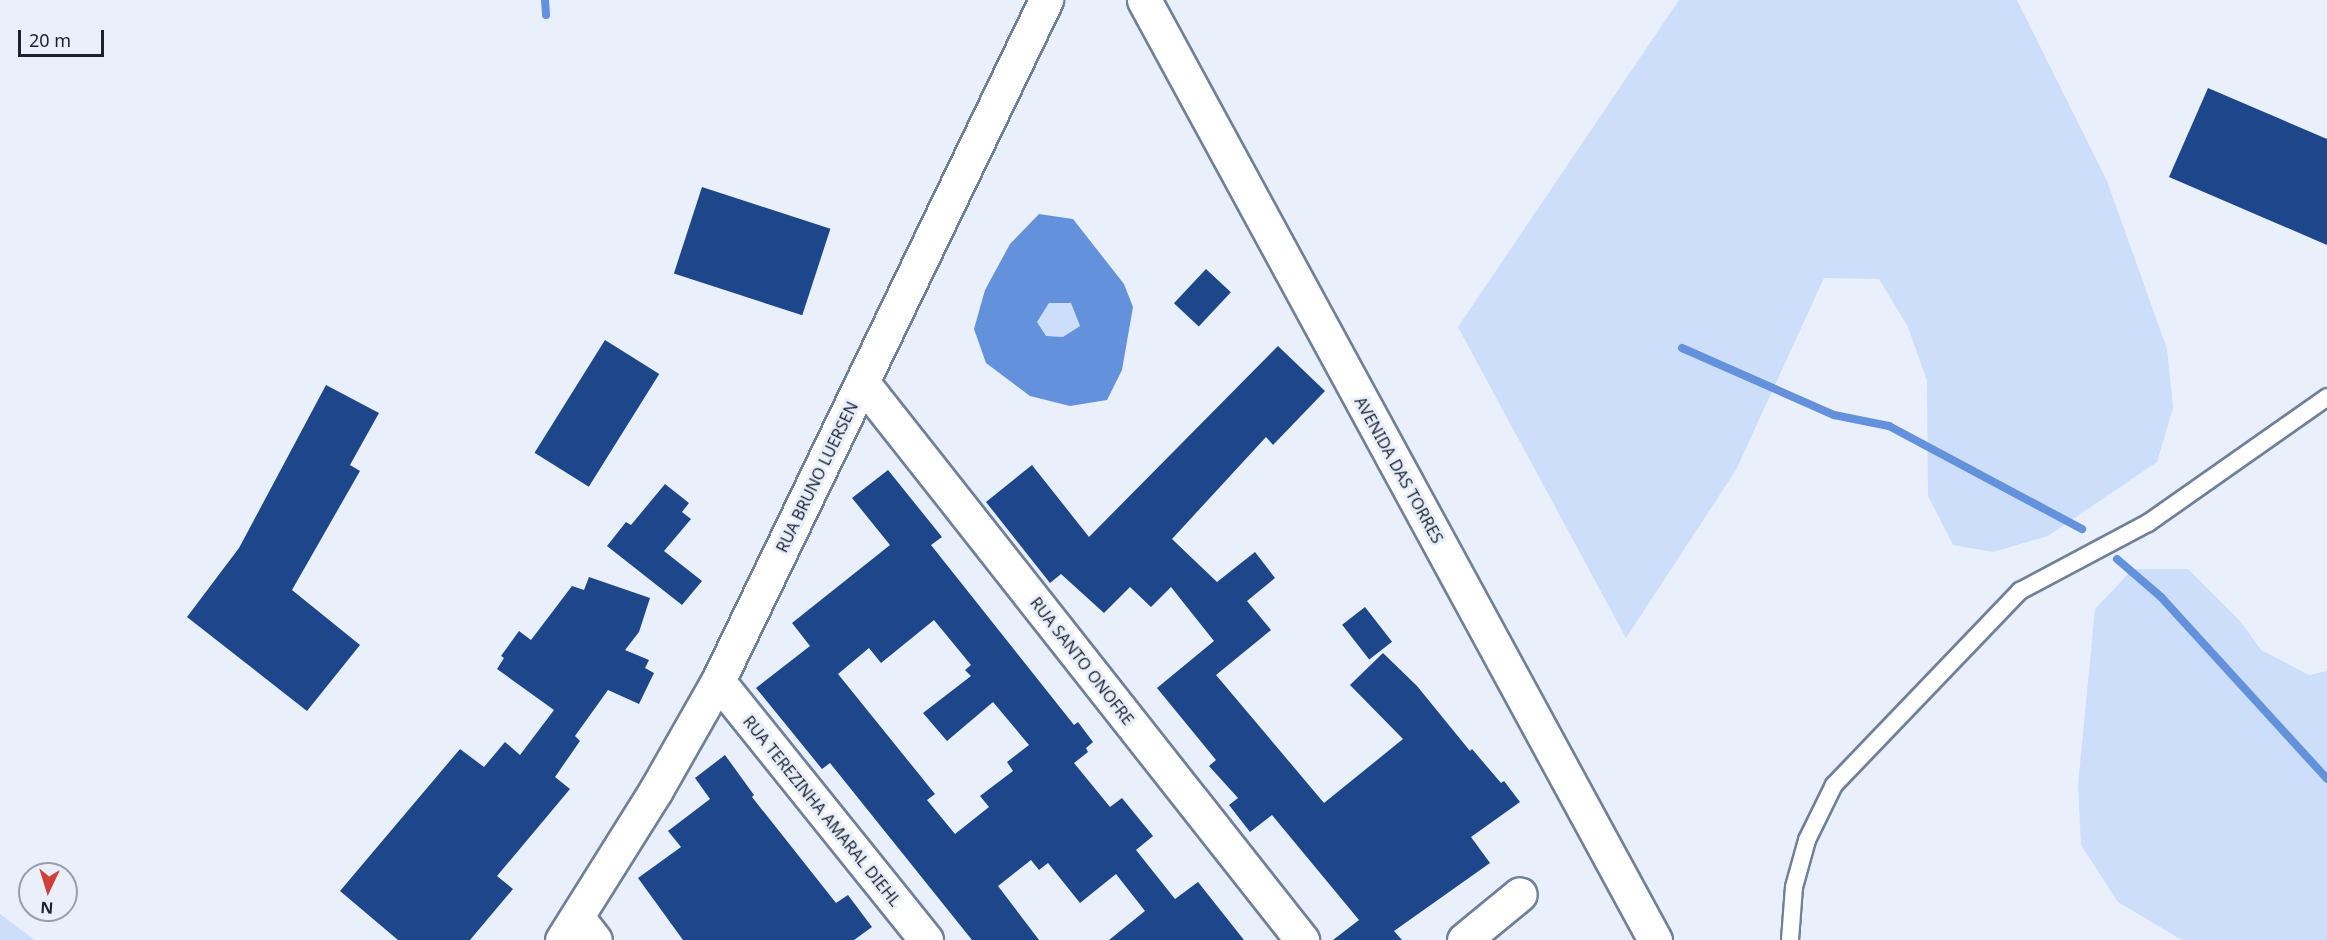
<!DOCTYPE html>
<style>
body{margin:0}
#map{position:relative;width:2327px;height:940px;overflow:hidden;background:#e9f0fc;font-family:"Noto Sans",sans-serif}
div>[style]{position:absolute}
.green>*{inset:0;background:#ccdef9}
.water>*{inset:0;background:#6491db}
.stream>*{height:8px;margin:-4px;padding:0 4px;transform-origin:4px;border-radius:4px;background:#6491db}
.building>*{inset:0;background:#1d478a;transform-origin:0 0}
.roads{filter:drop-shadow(2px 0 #70809a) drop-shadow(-2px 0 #70809a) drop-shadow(0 2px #70809a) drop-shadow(0 -2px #70809a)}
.service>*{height:16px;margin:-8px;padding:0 8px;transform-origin:8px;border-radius:8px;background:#fff}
.minor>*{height:33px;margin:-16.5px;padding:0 16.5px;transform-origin:16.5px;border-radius:16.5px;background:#fff}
.secondary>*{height:33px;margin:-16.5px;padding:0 16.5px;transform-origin:16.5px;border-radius:16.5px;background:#fff}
.primary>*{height:33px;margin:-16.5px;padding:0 16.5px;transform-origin:16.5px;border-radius:16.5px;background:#fff}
span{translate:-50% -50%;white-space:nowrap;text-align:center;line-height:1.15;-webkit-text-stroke:6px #e9f0fc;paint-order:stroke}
.street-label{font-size:16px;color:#1c222d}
.north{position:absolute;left:18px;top:862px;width:60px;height:60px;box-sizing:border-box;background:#e9f0fc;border:2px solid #979ea9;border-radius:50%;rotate:184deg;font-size:16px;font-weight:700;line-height:24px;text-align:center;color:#1c222d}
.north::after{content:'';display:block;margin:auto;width:21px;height:27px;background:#ce4038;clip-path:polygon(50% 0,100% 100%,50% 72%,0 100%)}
.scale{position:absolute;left:18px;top:30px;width:86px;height:27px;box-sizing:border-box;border:3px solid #1c222d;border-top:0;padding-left:8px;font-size:18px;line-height:21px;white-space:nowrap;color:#1c222d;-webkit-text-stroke:4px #e9f0fc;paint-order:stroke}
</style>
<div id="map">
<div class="green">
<div style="clip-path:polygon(1679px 0,2017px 0,2107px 181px,2167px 349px,2173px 408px,2157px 462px,2048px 536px,1993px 552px,1953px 545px,1928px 496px,1927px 381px,1908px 327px,1879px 279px,1824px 278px,1736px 470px,1626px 638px,1458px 327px)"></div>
<div style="clip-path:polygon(1049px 303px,1071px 303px,1080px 326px,1063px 337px,1046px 336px,1037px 322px)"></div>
<div style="clip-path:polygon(2133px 569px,2188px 569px,2241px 622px,2261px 650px,2309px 675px,2327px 671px,2327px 940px,2182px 940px,2118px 902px,2081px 845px,2078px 785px,2095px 609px)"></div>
<div style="clip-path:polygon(0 914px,35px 940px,0 940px)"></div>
</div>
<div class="water">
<div style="clip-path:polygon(evenodd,1039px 214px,1073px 219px,1124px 284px,1133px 307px,1122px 370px,1107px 400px,1070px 406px,1030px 396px,986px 363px,974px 329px,985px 290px,1010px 244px,1039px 214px,1049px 303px,1071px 303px,1080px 326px,1063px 337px,1046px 336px,1037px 322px,1049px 303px)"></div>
</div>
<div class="stream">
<div style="left:545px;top:0;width:15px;rotate:86deg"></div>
<div style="left:1682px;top:348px;width:166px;rotate:23.8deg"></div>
<div style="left:1834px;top:415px;width:56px;rotate:11.3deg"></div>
<div style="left:1889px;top:426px;width:219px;rotate:28.1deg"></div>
<div style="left:2117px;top:559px;width:58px;rotate:40.8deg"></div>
<div style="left:2161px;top:597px;width:246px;rotate:47.6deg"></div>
</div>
<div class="building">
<div style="clip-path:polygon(2208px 88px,2327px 139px,2327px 245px,2169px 177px)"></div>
<div style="left:702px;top:187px;width:135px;height:91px;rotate:18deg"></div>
<div style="left:1206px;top:269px;width:34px;height:47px;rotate:43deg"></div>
<div style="left:605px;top:340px;width:64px;height:133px;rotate:32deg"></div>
<div style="clip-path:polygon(1278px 346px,1325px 391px,1273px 445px,1266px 437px,1172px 539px,1217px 582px,1255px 552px,1275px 578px,1247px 601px,1271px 630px,1216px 675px,1324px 803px,1403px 739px,1350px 685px,1383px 653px,1417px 686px,1470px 751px,1472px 749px,1501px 783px,1504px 781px,1520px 802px,1471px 837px,1490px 863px,1394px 931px,1402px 940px,1333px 940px,1359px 920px,1272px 815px,1250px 832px,1229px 805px,1238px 798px,1209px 766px,1216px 760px,1157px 688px,1214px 641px,1171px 587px,1151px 607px,1130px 587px,1104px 613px,1061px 574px,1050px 583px,986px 502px,1032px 465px,1089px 537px)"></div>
<div style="clip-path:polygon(326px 385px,379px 413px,350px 465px,360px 471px,292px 590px,360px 645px,307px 711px,187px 617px,239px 548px)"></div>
<div style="clip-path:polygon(evenodd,888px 470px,942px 537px,931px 545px,1074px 725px,1078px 722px,1093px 742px,1086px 748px,1088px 752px,1074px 763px,1110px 807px,1122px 798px,1153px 836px,1136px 850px,1175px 899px,1198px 882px,1244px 940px,1109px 940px,1145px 911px,1116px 874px,1080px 903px,1048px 863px,1039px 870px,1031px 860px,998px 886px,1039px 940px,972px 940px,830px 763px,822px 769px,756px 688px,810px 646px,792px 623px,890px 545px,852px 498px,888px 470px,934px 620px,971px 665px,965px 670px,971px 676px,923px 713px,947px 741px,993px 702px,1029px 745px,1007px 762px,1013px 771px,980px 796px,989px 807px,955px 834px,927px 800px,935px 794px,838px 674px,869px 648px,881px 663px,934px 620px)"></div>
<div style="clip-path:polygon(665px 484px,689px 503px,682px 512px,691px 519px,664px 551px,702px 581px,682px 605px,607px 546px,626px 522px,631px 525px)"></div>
<div style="clip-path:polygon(589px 577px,650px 598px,639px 632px,625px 650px,649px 660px,645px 668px,654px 673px,639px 704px,608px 690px,575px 736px,580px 741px,555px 777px,570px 789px,497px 876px,513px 889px,470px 940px,398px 940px,340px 891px,460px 749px,484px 767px,505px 742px,520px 755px,554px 710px,497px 669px,504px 658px,501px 656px,519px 631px,531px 640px,572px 586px,584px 590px)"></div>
<div style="left:1365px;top:607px;width:44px;height:29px;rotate:52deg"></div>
<div style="clip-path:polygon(725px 755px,754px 795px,752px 797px,836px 903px,848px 895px,872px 927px,854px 940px,683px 940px,638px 878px,681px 847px,668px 831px,710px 799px,695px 778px)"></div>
</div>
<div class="roads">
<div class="service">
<div style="left:1790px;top:940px;width:53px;rotate:-85.7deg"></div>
<div style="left:1794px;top:887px;width:49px;rotate:-74.5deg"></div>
<div style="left:1807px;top:840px;width:61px;rotate:-63.9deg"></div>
<div style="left:1834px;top:785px;width:269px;rotate:-46.2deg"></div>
<div style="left:2020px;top:591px;width:145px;rotate:-28deg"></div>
<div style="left:2148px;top:523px;width:219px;rotate:-35.1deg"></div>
</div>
<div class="minor">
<div style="left:862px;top:382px;width:711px;rotate:51.74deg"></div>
<div style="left:718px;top:681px;width:332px;rotate:51.2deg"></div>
<div style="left:577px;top:917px;width:29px;rotate:52deg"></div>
<div style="left:1464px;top:940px;width:72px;rotate:-39.4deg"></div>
</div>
<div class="secondary">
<div style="left:1144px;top:0;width:1070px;rotate:61.47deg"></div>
</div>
<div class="primary">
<div style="left:562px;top:940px;width:177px;rotate:-57.9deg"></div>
<div style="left:656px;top:790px;width:125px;rotate:-60.4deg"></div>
<div style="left:718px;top:681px;width:756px;rotate:-64.28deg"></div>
</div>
</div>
<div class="street-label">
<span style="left:1399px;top:470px;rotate:61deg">AVENIDA DAS TORRES</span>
<span style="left:817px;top:477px;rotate:-64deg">RUA BRUNO LUERSEN</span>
<span style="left:1082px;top:661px;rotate:52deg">RUA SANTO ONOFRE</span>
<span style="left:822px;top:811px;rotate:51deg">RUA TEREZINHA AMARAL DIEHL</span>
</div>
<div class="north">N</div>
<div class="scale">20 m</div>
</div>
